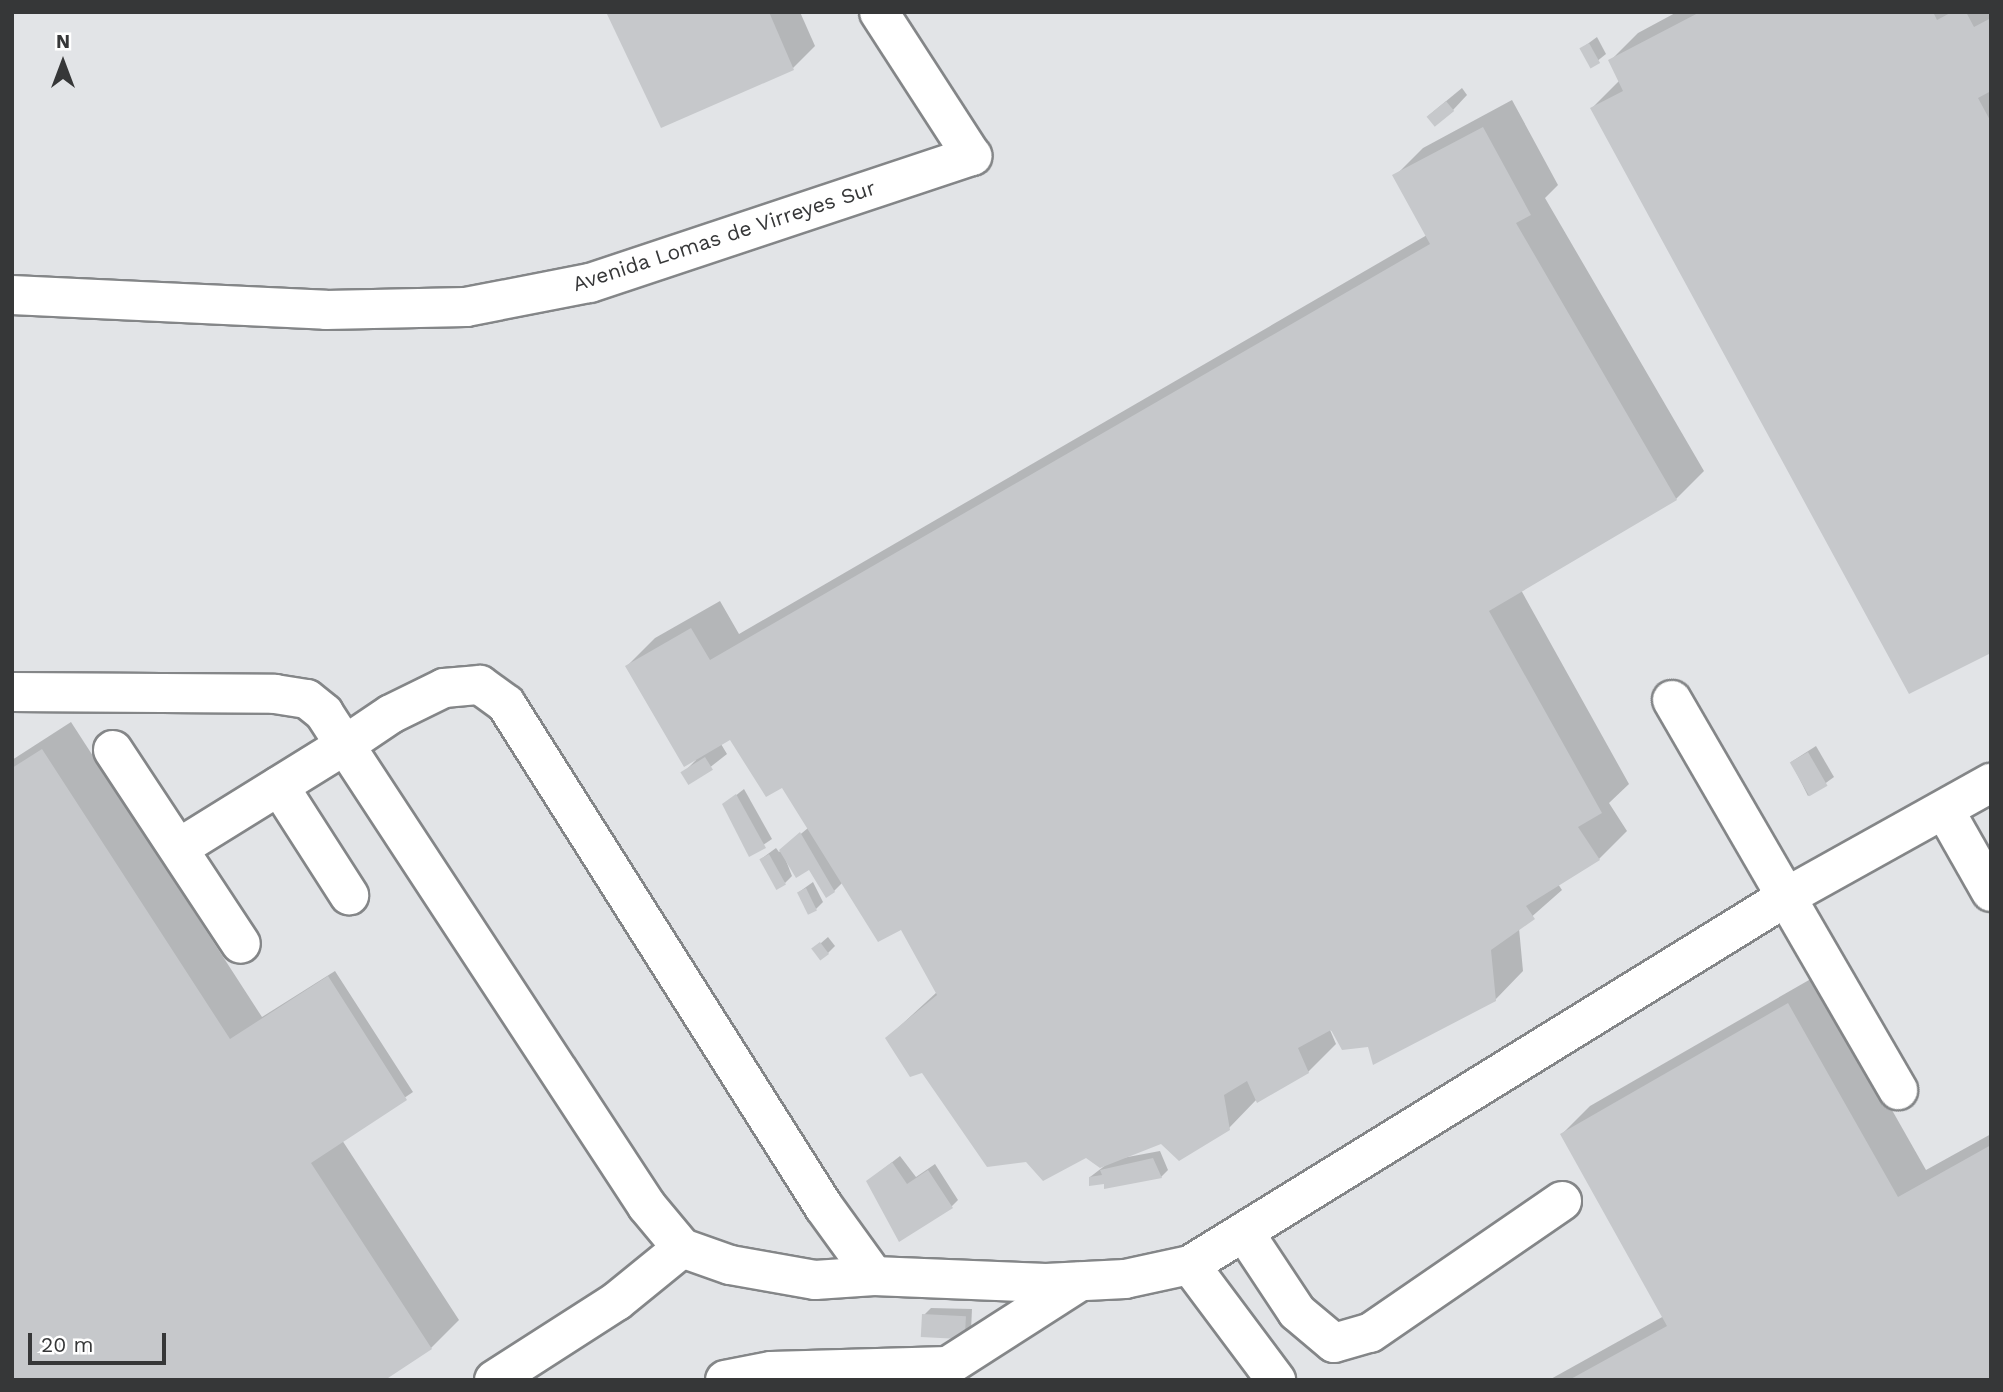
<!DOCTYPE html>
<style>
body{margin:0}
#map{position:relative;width:2003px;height:1392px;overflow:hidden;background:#e2e4e7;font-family:"Work Sans",sans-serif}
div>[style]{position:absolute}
.shadow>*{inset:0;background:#0003}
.building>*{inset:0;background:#c6c8cb;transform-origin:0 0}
.roads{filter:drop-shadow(2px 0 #848688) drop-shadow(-2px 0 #848688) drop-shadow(0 2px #848688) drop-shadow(0 -2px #848688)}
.minor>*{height:38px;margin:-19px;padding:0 19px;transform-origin:19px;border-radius:19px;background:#fff}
span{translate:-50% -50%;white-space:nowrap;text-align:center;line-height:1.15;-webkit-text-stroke:6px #fff;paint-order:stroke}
.street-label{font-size:21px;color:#363738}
.frame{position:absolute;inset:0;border:14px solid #363738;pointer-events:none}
.north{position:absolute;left:28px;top:28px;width:70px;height:70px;-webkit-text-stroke:5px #fff;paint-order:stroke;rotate:0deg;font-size:19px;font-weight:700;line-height:28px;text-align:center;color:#363738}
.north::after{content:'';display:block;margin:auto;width:24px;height:32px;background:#363738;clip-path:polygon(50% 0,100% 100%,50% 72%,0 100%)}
.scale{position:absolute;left:28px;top:1333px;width:138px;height:32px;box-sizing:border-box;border:4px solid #363738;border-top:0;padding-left:9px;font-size:21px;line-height:24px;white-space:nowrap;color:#363738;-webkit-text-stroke:5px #fff;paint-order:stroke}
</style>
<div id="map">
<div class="shadow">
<div style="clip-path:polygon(608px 12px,800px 12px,815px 46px,793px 68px)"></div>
<div style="clip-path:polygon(1677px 12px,1991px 12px,1991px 651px,1592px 108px,1620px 80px,1610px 61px,1638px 33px)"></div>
<div style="clip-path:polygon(1597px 37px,1606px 54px,1591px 66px,1582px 48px)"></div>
<div style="clip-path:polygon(1462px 88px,1467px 95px,1453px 110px,1428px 116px)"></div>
<div style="clip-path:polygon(1512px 100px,1558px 185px,1545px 198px,1704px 471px,1676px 499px,1521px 590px,1629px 784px,1609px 803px,1627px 831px,1599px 859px,1558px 884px,1562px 890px,1519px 928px,1523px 971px,1495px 1000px,1370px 1045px,1330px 1030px,1336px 1044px,1308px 1072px,1257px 1099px,1229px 1128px,1161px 1142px,1117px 1159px,1160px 1151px,1168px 1170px,1161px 1177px,1105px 1183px,1090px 1177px,1111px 1161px,1086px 1155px,1026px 1160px,887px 1038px,937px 992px,902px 928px,843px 882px,834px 891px,809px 868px,783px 853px,792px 876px,785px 883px,761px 859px,776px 848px,779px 852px,808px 828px,783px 786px,731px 738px,721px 744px,727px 754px,690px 783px,683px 773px,696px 760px,627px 666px,655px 638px,720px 601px,739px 634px,1427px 235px,1395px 176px,1423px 148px)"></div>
<div style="clip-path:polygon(71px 722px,262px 1017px,335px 971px,413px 1092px,342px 1140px,459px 1320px,431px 1348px,12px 1380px,12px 760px)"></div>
<div style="clip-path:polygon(1816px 746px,1834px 777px,1808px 796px,1791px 762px)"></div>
<div style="clip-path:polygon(744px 789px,772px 839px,750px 854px,725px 804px)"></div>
<div style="clip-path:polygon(813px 882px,823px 902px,816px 909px,799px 892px)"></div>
<div style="clip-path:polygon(828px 937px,835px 946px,828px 953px,814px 949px)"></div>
<div style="clip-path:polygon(1816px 976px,1926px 1170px,1991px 1134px,1991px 1380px,1549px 1380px,1664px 1316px,1562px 1134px,1590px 1106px)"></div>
<div style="clip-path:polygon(900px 1156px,916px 1177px,935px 1164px,958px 1200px,951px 1207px,868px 1181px)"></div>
<div style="clip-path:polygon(931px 1308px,972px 1309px,971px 1330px,964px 1337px,924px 1315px)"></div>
</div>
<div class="building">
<div style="clip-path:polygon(606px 12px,769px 12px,794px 70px,661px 128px)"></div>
<div style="clip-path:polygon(1700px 12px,1933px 12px,1937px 20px,1952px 12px,1966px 12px,1974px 27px,1991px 18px,1991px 91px,1978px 98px,1991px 122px,1991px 653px,1909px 694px,1590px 108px,1623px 91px,1608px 60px)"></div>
<div style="left:1589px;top:43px;width:23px;height:11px;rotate:61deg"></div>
<div style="left:1446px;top:101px;width:13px;height:25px;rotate:51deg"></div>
<div style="clip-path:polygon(1483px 127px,1531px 215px,1516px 223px,1677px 500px,1489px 611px,1602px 813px,1578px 827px,1600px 860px,1526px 906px,1535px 919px,1491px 950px,1496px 1001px,1373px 1065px,1368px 1047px,1342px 1050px,1331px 1030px,1298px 1048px,1309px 1073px,1257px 1103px,1247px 1081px,1224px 1095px,1230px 1130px,1179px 1161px,1161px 1144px,1100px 1168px,1086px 1158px,1043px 1181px,1026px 1162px,987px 1167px,922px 1073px,910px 1077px,885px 1038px,937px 995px,901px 930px,878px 942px,782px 788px,766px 797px,730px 740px,684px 767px,625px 666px,691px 628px,710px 660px,1430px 244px,1392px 175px)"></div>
<div style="clip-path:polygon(42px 749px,230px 1039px,328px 976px,407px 1100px,311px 1163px,432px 1349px,385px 1380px,12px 1380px,12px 768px)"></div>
<div style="left:1808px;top:752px;width:39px;height:21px;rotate:60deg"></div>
<div style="left:705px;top:757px;width:15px;height:29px;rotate:58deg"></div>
<div style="clip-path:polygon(736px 794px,766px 848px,749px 857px,722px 804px)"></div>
<div style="clip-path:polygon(800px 832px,835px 892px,826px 898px,809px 870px,796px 878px,779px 850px)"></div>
<div style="left:769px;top:854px;width:35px;height:11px;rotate:61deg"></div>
<div style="left:806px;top:888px;width:25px;height:10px;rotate:64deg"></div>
<div style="left:820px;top:942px;width:15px;height:11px;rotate:53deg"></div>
<div style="clip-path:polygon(1788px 1003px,1898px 1197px,1991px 1145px,1991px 1380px,1569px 1380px,1667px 1326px,1560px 1134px)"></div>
<div style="clip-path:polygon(1153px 1158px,1162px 1178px,1104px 1189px,1104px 1184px,1089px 1186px,1089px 1177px,1102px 1175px,1100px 1170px)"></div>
<div style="clip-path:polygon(892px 1162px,907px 1184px,928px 1170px,953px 1208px,899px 1242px,866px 1181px)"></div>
<div style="left:922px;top:1314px;width:44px;height:23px;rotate:3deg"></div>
</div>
<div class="roads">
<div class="minor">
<div style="left:12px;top:295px;width:314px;rotate:2.7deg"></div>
<div style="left:326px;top:310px;width:140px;rotate:-1.2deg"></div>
<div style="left:466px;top:307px;width:126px;rotate:-11deg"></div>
<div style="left:590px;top:283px;width:403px;rotate:-18.4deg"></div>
<div style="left:972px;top:156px;width:171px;rotate:-122.9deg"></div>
<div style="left:480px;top:685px;width:32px;rotate:36deg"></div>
<div style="left:506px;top:704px;width:595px;rotate:57.7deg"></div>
<div style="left:824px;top:1207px;width:85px;rotate:54.1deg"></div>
<div style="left:874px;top:1276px;width:59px;rotate:176.1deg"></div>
<div style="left:815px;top:1280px;width:86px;rotate:-170deg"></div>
<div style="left:730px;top:1265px;width:51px;rotate:-160.5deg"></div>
<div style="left:682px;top:1248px;width:55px;rotate:-129.8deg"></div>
<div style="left:647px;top:1206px;width:551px;rotate:-123.23deg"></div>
<div style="left:345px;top:745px;width:55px;rotate:-34deg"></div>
<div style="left:391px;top:714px;width:59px;rotate:-26.1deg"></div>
<div style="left:444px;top:688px;width:36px;rotate:-5deg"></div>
<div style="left:12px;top:692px;width:263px;rotate:0.4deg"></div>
<div style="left:275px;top:694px;width:32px;rotate:9deg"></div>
<div style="left:307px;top:699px;width:22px;rotate:39deg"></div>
<div style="left:324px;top:713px;width:38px;rotate:57deg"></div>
<div style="left:345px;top:745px;width:195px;rotate:148.2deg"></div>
<div style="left:1672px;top:700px;width:451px;rotate:59.9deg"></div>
<div style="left:113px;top:750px;width:232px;rotate:56.6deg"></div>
<div style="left:279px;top:786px;width:130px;rotate:57.3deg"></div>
<div style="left:1945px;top:811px;width:93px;rotate:60.4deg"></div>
<div style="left:1244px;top:1232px;width:96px;rotate:56.5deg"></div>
<div style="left:1297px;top:1312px;width:48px;rotate:40deg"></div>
<div style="left:1334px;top:1343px;width:37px;rotate:-16deg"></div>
<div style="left:1370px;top:1333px;width:233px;rotate:-34.5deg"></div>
<div style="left:1190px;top:1265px;width:144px;rotate:53.2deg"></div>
<div style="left:874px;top:1276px;width:172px;rotate:2.3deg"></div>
<div style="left:1046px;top:1283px;width:79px;rotate:-2.9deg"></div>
<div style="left:1125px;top:1279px;width:66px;rotate:-12.2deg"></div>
<div style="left:1190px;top:1265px;width:700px;rotate:-31.69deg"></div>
<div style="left:1786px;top:897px;width:235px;rotate:-29.1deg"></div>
<div style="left:494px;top:1380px;width:146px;rotate:-32.7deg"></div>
<div style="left:617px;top:1301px;width:84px;rotate:-39.2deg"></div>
<div style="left:725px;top:1380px;width:47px;rotate:-11.1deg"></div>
<div style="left:771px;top:1371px;width:177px;rotate:-1.6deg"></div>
<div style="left:948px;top:1366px;width:156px;rotate:-32.7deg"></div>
</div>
</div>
<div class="street-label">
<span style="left:724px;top:236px;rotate:-18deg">Avenida Lomas de Virreyes Sur</span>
</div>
<div class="frame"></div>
<div class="north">N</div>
<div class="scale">20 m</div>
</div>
